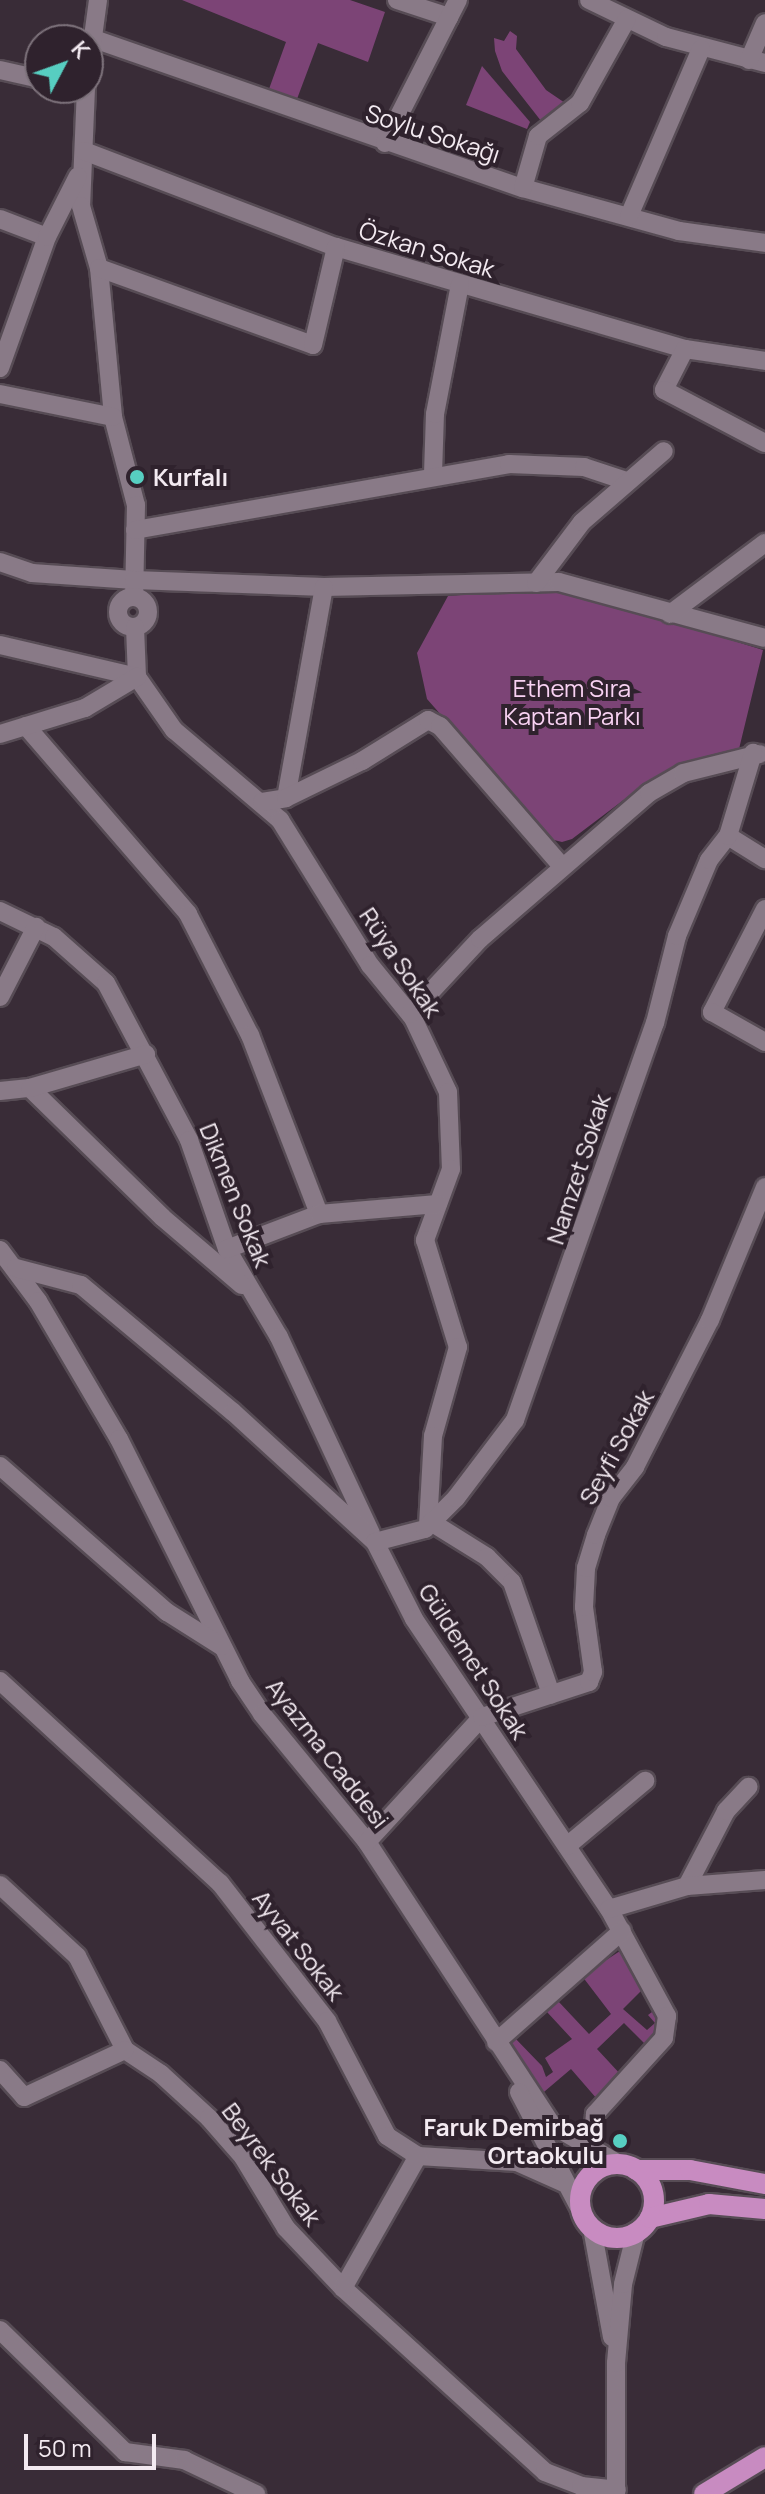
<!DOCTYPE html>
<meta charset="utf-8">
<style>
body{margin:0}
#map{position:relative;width:765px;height:2494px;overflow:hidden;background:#392c37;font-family:Manrope,sans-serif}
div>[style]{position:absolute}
.green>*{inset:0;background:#7c4476}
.roads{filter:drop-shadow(2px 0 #574c55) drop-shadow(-2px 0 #574c55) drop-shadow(0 2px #574c55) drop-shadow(0 -2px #574c55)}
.minor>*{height:18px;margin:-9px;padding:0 9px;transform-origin:9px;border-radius:9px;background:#897a87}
.minor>.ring{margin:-9px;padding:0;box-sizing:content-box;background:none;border:18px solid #897a87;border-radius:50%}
.major>*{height:20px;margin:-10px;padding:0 10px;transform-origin:10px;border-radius:10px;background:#c88bc1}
.major>.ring{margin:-10px;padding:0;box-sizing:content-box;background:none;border:20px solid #c88bc1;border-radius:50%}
.dots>*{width:22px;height:22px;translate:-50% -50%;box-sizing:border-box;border:4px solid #2f222d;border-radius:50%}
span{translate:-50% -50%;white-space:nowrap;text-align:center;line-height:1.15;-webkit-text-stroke:8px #2f222d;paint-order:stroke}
.street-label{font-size:24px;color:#f3eaf1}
.poi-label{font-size:24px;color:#f3eaf1;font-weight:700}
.left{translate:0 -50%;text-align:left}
.right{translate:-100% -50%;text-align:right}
.park-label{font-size:24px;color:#f9d2f3}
.north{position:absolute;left:24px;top:24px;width:80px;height:80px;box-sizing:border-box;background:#2f222d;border:2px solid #7d727b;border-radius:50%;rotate:49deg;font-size:22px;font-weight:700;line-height:32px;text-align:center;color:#f3eaf1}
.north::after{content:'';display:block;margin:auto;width:28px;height:36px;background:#57cec1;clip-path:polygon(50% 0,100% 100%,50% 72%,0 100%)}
.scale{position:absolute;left:24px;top:2434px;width:132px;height:36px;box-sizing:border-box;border:4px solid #f3eaf1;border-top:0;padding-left:10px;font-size:24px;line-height:28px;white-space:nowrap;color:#f3eaf1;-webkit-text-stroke:6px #2f222d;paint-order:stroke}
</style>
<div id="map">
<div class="green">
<div style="clip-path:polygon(182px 0,350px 0,385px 12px,368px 62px,318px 43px,297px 99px,269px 89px,286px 42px)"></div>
<div style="clip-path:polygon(510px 31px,517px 36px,516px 49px,546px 90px,568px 105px,545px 126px,502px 71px,495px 51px,494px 38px,504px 41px)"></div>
<div style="clip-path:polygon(482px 66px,530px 122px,527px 129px,466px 105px)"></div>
<div style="clip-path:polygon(561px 587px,763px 650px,739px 749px,650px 780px,572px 839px,562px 842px,550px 839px,427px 699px,417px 653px,448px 596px)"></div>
<div style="clip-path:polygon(623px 1949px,652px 2002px,641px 1991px,623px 2009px,647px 2030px,655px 2023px,648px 2015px,652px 2012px,663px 2025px,649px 2048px,624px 2023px,597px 2049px,622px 2076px,597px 2099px,571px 2069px,538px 2097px,505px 2043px,513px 2036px,542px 2066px,546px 2077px,553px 2072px,545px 2058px,572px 2039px,547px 2012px,532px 2025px,529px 2022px,558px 2001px,589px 2034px,611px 2014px,582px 1976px)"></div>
</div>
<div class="roads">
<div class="minor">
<div style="left:397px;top:0;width:55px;rotate:18.1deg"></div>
<div style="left:589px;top:0;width:85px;rotate:25.7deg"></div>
<div style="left:666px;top:37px;width:102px;rotate:14.7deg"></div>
<div style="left:94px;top:39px;width:454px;rotate:19.2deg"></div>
<div style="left:523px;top:188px;width:162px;rotate:15.4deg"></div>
<div style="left:679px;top:231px;width:87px;rotate:7.9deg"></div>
<div style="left:749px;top:60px;width:40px;rotate:-66.6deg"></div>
<div style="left:0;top:70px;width:41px;rotate:12.7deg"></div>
<div style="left:88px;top:74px;width:75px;rotate:-82.3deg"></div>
<div style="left:86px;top:88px;width:118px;rotate:92.4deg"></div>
<div style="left:81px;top:206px;width:65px;rotate:73.8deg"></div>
<div style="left:99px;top:268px;width:150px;rotate:84.6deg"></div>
<div style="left:113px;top:417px;width:91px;rotate:75.4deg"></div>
<div style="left:136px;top:505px;width:92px;rotate:91.2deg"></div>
<div style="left:385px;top:143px;width:161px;rotate:-63deg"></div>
<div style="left:84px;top:151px;width:270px;rotate:20.9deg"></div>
<div style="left:336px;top:247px;width:364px;rotate:16.3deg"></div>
<div style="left:685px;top:349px;width:81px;rotate:8.5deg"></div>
<div style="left:523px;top:188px;width:54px;rotate:-73.9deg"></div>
<div style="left:538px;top:136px;width:53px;rotate:-38.2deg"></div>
<div style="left:580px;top:103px;width:96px;rotate:-60.8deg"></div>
<div style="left:629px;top:216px;width:182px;rotate:-66.7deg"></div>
<div style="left:0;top:219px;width:50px;rotate:21deg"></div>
<div style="left:99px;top:268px;width:227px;rotate:19.8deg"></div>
<div style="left:313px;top:345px;width:101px;rotate:-76.8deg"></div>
<div style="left:685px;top:349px;width:46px;rotate:117.1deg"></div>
<div style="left:664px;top:390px;width:114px;rotate:27.7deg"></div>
<div style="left:0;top:368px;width:139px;rotate:-70.3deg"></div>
<div style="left:47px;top:237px;width:68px;rotate:-63.1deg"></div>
<div style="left:0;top:394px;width:115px;rotate:11.5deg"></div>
<div style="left:433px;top:474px;width:60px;rotate:-88.1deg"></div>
<div style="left:435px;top:414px;width:132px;rotate:-79.1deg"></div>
<div style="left:135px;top:530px;width:380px;rotate:-10deg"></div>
<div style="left:509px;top:464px;width:75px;rotate:2.3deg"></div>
<div style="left:584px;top:467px;width:44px;rotate:18.4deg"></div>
<div style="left:0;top:562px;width:34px;rotate:19deg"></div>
<div style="left:32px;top:573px;width:102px;rotate:3.9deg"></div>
<div style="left:134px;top:580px;width:190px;rotate:2.1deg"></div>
<div style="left:324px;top:587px;width:235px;rotate:-1.2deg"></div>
<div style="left:559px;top:582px;width:213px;rotate:15.2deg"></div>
<div style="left:536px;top:583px;width:76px;rotate:-53deg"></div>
<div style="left:582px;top:522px;width:108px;rotate:-40.9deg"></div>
<div class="ring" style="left:118px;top:597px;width:12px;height:12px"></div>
<div style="left:670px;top:614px;width:119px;rotate:-36.8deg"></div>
<div style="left:135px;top:627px;width:50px;rotate:87.7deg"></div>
<div style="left:0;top:645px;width:141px;rotate:13.1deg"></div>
<div style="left:137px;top:677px;width:65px;rotate:55.1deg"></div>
<div style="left:174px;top:730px;width:139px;rotate:40.3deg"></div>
<div style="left:280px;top:820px;width:171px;rotate:58.2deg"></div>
<div style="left:370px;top:965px;width:68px;rotate:50.9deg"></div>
<div style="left:413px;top:1018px;width:82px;rotate:64.7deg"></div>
<div style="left:448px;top:1092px;width:77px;rotate:87.8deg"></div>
<div style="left:451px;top:1169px;width:76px;rotate:110.1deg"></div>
<div style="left:425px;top:1240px;width:112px;rotate:72.9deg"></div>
<div style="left:458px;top:1347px;width:92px;rotate:105.7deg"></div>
<div style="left:433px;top:1436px;width:90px;rotate:93.2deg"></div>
<div style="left:26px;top:726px;width:248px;rotate:49.2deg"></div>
<div style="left:188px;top:914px;width:136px;rotate:62.9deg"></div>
<div style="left:250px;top:1035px;width:192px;rotate:68.9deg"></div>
<div style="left:0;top:734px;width:89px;rotate:-17deg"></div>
<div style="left:85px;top:708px;width:61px;rotate:-30.8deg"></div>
<div style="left:286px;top:798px;width:214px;rotate:-79.8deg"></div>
<div style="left:262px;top:802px;width:24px;rotate:-9deg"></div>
<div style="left:286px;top:798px;width:85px;rotate:-26deg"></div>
<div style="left:362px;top:761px;width:78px;rotate:-31.8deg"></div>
<div style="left:428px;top:720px;width:13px;rotate:27deg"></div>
<div style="left:440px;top:726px;width:184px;rotate:49deg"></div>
<div style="left:728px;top:836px;width:44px;rotate:31.9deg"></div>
<div style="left:765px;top:909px;width:116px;rotate:117.2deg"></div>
<div style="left:712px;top:1012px;width:61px;rotate:29.5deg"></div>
<div style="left:0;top:911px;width:60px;rotate:25.7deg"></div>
<div style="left:54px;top:937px;width:69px;rotate:41.5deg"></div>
<div style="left:106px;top:983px;width:178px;rotate:62.1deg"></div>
<div style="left:189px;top:1140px;width:115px;rotate:70.8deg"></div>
<div style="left:227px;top:1249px;width:102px;rotate:59.4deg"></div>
<div style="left:279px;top:1337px;width:217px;rotate:64.9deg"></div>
<div style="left:0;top:997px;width:79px;rotate:-62.8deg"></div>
<div style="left:410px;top:1014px;width:103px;rotate:-47deg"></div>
<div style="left:480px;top:939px;width:223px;rotate:-40.8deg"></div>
<div style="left:649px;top:793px;width:39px;rotate:-30deg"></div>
<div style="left:683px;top:773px;width:79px;rotate:-13.9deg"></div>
<div style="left:30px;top:1088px;width:185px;rotate:44.3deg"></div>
<div style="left:162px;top:1217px;width:105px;rotate:40.4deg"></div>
<div style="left:0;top:1091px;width:30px;rotate:-6deg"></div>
<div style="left:30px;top:1088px;width:121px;rotate:-16.3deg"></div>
<div style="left:227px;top:1249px;width:98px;rotate:-20.8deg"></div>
<div style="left:319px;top:1214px;width:119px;rotate:-4.8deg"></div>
<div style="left:0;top:1250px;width:64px;rotate:53.3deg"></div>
<div style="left:38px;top:1301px;width:160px;rotate:59.6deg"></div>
<div style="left:119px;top:1439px;width:271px;rotate:63.4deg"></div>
<div style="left:240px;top:1681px;width:40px;rotate:56deg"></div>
<div style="left:262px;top:1714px;width:166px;rotate:50.6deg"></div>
<div style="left:367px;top:1842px;width:338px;rotate:56.8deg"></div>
<div style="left:552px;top:2125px;width:78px;rotate:30.2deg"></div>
<div style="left:16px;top:1268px;width:67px;rotate:14.7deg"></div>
<div style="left:81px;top:1285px;width:198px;rotate:39.9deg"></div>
<div style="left:233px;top:1412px;width:193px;rotate:42.5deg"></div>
<div style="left:375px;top:1542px;width:86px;rotate:63.1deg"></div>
<div style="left:414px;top:1619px;width:349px;rotate:56.1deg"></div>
<div style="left:609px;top:1909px;width:122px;rotate:61.5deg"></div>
<div style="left:667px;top:2016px;width:22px;rotate:98deg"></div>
<div style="left:664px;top:2038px;width:103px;rotate:132.2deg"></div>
<div style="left:595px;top:2114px;width:34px;rotate:95deg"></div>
<div style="left:0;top:1466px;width:222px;rotate:41.2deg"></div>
<div style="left:167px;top:1612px;width:64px;rotate:32.2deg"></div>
<div style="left:431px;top:1522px;width:66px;rotate:32deg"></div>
<div style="left:487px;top:1557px;width:35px;rotate:45deg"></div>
<div style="left:512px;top:1582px;width:119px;rotate:70.8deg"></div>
<div style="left:375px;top:1542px;width:52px;rotate:-14.6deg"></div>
<div style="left:425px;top:1529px;width:44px;rotate:-45deg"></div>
<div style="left:456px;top:1498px;width:98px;rotate:-52.9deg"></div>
<div style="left:515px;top:1420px;width:421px;rotate:-70.6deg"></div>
<div style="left:655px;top:1023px;width:90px;rotate:-75.8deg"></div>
<div style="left:677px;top:936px;width:82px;rotate:-67.2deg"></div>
<div style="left:709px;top:860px;width:31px;rotate:-52deg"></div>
<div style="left:728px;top:836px;width:87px;rotate:-73.2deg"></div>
<div style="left:0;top:1681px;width:299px;rotate:42.6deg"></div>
<div style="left:220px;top:1883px;width:175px;rotate:52.2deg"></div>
<div style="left:327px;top:2021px;width:130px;rotate:62.4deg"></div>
<div style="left:387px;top:2136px;width:37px;rotate:33deg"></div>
<div style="left:418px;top:2156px;width:99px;rotate:3.5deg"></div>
<div style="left:517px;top:2162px;width:51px;rotate:24.1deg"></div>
<div style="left:367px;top:1842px;width:170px;rotate:-47.4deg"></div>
<div style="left:482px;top:1717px;width:113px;rotate:-18.1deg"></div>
<div style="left:589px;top:1682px;width:11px;rotate:-68deg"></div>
<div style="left:593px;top:1672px;width:66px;rotate:-97.9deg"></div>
<div style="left:584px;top:1607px;width:39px;rotate:-87deg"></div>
<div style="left:586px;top:1568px;width:34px;rotate:-73deg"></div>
<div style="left:596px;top:1535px;width:40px;rotate:-68deg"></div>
<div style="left:611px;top:1498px;width:39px;rotate:-52deg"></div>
<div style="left:635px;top:1467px;width:165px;rotate:-63deg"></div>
<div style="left:710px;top:1320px;width:144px;rotate:-67.5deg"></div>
<div style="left:567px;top:1846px;width:102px;rotate:-39.8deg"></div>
<div style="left:0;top:1885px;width:105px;rotate:42.7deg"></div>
<div style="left:77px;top:1956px;width:106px;rotate:62.9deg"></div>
<div style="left:125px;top:2050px;width:43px;rotate:33.7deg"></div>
<div style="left:161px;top:2074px;width:65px;rotate:42.5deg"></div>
<div style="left:209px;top:2118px;width:52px;rotate:48.9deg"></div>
<div style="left:243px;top:2157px;width:83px;rotate:58.8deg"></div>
<div style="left:286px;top:2228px;width:83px;rotate:46.5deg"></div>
<div style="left:343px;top:2288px;width:273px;rotate:42.3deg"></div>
<div style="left:545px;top:2472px;width:39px;rotate:21deg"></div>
<div style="left:581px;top:2486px;width:36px;rotate:6deg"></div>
<div style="left:687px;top:1886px;width:85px;rotate:-62.5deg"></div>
<div style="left:726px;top:1811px;width:33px;rotate:-47deg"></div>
<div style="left:609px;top:1909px;width:81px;rotate:-16.4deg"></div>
<div style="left:687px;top:1886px;width:78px;rotate:-4.4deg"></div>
<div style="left:496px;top:2042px;width:168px;rotate:-41.4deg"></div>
<div style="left:0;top:2070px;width:36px;rotate:48deg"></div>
<div style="left:24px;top:2097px;width:111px;rotate:-25deg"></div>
<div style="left:519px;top:2092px;width:136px;rotate:62.5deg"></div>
<div style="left:592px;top:2228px;width:111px;rotate:79.6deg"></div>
<div style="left:343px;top:2288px;width:152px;rotate:-60.4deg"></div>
<div style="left:0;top:2330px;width:175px;rotate:44.3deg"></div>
<div style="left:125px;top:2452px;width:60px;rotate:7.7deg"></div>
<div style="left:184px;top:2460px;width:80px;rotate:25.3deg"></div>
<div style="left:616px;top:2494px;width:131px;rotate:-90deg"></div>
<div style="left:616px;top:2363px;width:79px;rotate:-84.9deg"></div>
<div style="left:623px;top:2284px;width:54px;rotate:-76deg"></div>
</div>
<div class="major">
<div class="ring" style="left:580px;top:2164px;width:54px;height:54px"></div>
<div style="left:636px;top:2170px;width:54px"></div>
<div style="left:690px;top:2170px;width:76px;rotate:10.6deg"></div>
<div style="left:650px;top:2218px;width:61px;rotate:-13.3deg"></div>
<div style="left:709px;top:2204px;width:56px;rotate:5.1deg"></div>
<div style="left:704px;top:2494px;width:71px;rotate:-31.2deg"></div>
</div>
</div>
<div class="dots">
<div style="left:137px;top:477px;background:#57cec1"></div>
<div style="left:620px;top:2141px;background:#57cec1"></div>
</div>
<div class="street-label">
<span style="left:433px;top:133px;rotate:18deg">Soylu Sokağı</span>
<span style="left:427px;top:249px;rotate:17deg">Özkan Sokak</span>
<span style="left:401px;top:962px;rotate:56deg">Rüya Sokak</span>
<span style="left:578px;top:1169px;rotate:-72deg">Namzet Sokak</span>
<span style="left:236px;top:1195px;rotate:68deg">Dikmen Sokak</span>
<span style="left:616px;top:1447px;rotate:-61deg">Seyfi Sokak</span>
<span style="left:474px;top:1661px;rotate:57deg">Güldemet Sokak</span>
<span style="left:328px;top:1753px;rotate:52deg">Ayazma Caddesi</span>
<span style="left:299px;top:1945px;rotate:52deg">Ayvat Sokak</span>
<span style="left:272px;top:2164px;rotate:53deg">Beyrek Sokak</span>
</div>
<div class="poi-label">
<span class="left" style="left:153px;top:477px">Kurfalı</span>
<span class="right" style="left:604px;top:2141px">Faruk Demirbağ<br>Ortaokulu</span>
</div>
<div class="park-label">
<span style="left:572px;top:702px">Ethem Sıra<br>Kaptan Parkı</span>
</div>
<div class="north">K</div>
<div class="scale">50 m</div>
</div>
